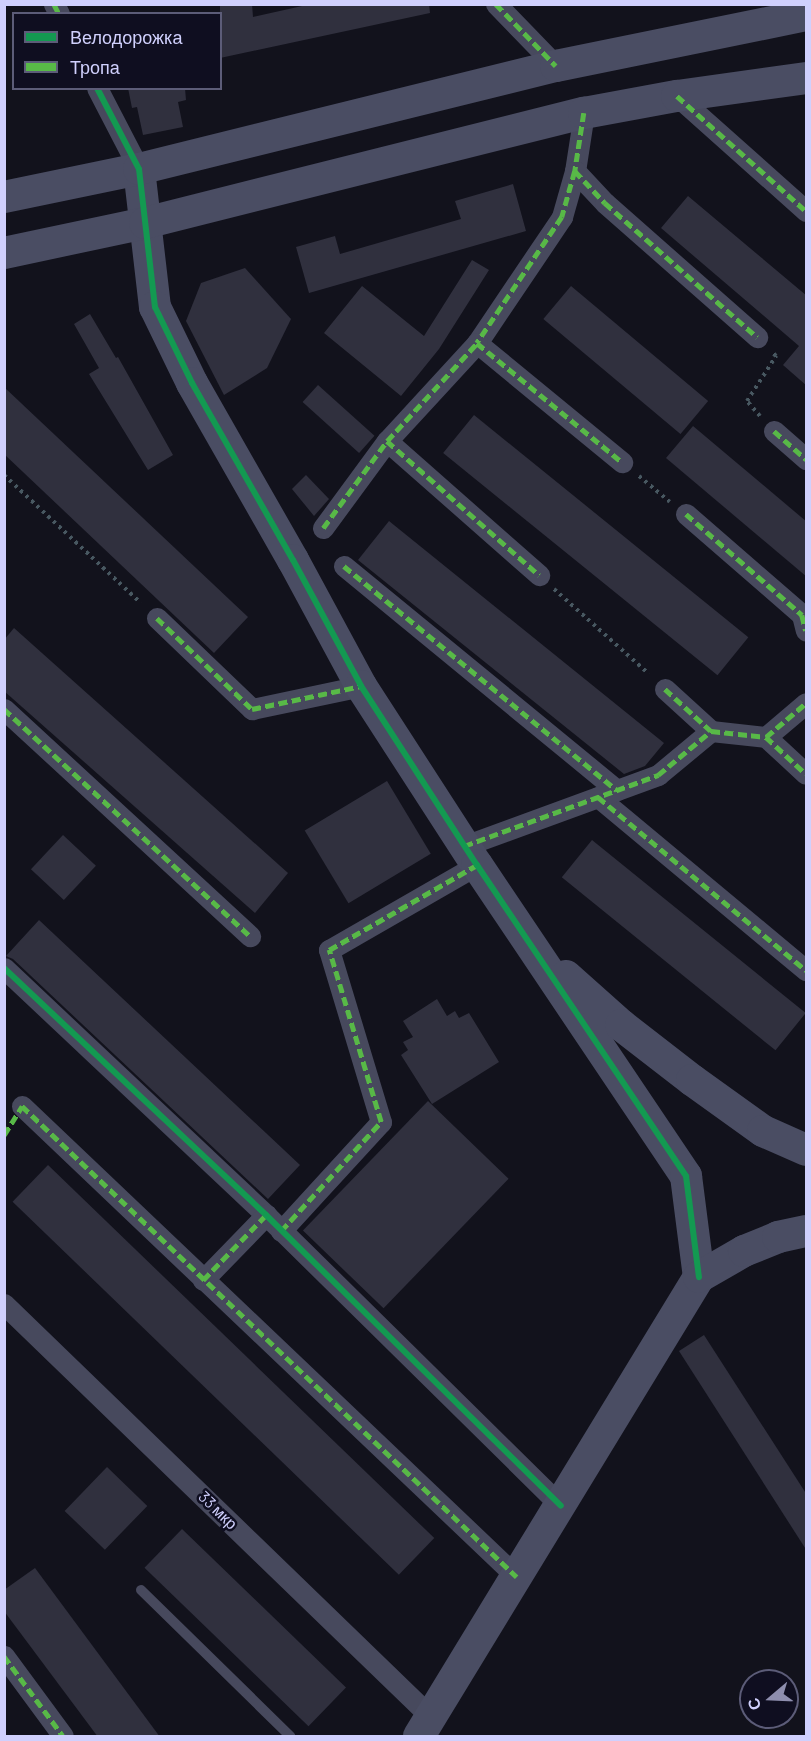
<!DOCTYPE html>
<meta charset="utf-8">
<style>
body{margin:0}
#map{position:relative;width:811px;height:1741px;overflow:hidden;background:#12121c;font-family:Barlow,sans-serif}
div>[style]{position:absolute}
.building>*{inset:0;background:#30303e;transform-origin:0 0}
.path>*{height:4px;margin-top:-2px;transform-origin:0;background:repeating-linear-gradient(90deg,#485861 0 3px,transparent 0 7.5px)}
.lane>*{height:10px;margin:-5px;padding:0 5px;transform-origin:5px;border-radius:5px;background:#47495d}
.street>*{height:21px;margin:-10.5px;padding:0 10.5px;transform-origin:10.5px;border-radius:10.5px;background:#47495d}
.secondary>*{height:32px;margin:-16px;padding:0 16px;transform-origin:16px;border-radius:16px;background:#4a4d63}
.quiet>*{height:4.5px;margin-top:-2.25px;transform-origin:0;background:repeating-linear-gradient(90deg,#58b947 0 9px,transparent 0 13.5px)}
.cycleway>*{height:6px;margin:-3px;padding:0 3px;transform-origin:3px;border-radius:3px;background:#139951}
span{translate:-50% -50%;white-space:nowrap;text-align:center;line-height:1.15;-webkit-text-stroke:5px #0f0e20;paint-order:stroke}
.street-label{font-size:16px;color:#d0d0fd}
.frame{position:absolute;inset:0;border:6px solid #d0d0fd;pointer-events:none}
.legend{position:absolute;left:12px;top:12px;width:210px;height:78px;box-sizing:border-box;background:#0f0e20;border:2px solid #5c5c78;margin:0;padding:8px 10px;list-style:none;font-size:18px;color:#d0d0fd}
.legend li{display:flex;align-items:center;gap:12px;height:30px}
.legend b{width:30px;border:2px solid #5c5c78}
.north{position:absolute;left:739px;top:1669px;width:60px;height:60px;box-sizing:border-box;background:#0f0e20;border:2px solid #5c5c78;border-radius:50%;rotate:251deg;font-size:16px;font-weight:700;line-height:24px;text-align:center;color:#d0d0fd}
.north::after{content:'';display:block;margin:auto;width:21px;height:27px;background:#8e8eae;clip-path:polygon(50% 0,100% 100%,50% 72%,0 100%)}
</style>
<div id="map">
<div class="building">
<div style="clip-path:polygon(220px 4px,252px 4px,253px 17px,311px 4px,429px 4px,430px 13px,220px 58px)"></div>
<div style="clip-path:polygon(128px 88px,185px 88px,186px 100px,178px 102px,183px 127px,143px 135px,137px 107px,132px 108px)"></div>
<div style="clip-path:polygon(513px 184px,526px 231px,309px 293px,296px 247px,335px 236px,340px 254px,461px 219px,455px 201px)"></div>
<div style="clip-path:polygon(688px 196px,807px 296px,807px 386px,783px 365px,799px 346px,661px 228px)"></div>
<div style="clip-path:polygon(472px 260px,489px 270px,439px 349px,401px 396px,324px 333px,362px 286px,424px 336px)"></div>
<div style="clip-path:polygon(245px 268px,291px 319px,267px 368px,224px 395px,186px 321px,201px 283px)"></div>
<div style="left:571px;top:286px;width:179px;height:43px;rotate:40deg"></div>
<div style="clip-path:polygon(90px 314px,116px 358px,118px 357px,173px 455px,148px 470px,89px 374px,99px 368px,74px 324px)"></div>
<div style="left:318px;top:385px;width:76px;height:23px;rotate:42deg"></div>
<div style="clip-path:polygon(4px 387px,248px 617px,214px 653px,4px 454px)"></div>
<div style="left:474px;top:415px;width:353px;height:49px;rotate:39deg"></div>
<div style="clip-path:polygon(693px 426px,807px 522px,807px 577px,666px 458px)"></div>
<div style="clip-path:polygon(306px 475px,329px 499px,314px 516px,292px 489px)"></div>
<div style="clip-path:polygon(389px 521px,664px 743px,645px 766px,624px 774px,358px 560px)"></div>
<div style="clip-path:polygon(14px 628px,288px 873px,255px 913px,4px 691px,4px 640px)"></div>
<div style="left:387px;top:781px;width:85px;height:96px;rotate:59deg"></div>
<div style="left:63px;top:835px;width:45px;height:47px;rotate:43deg"></div>
<div style="left:592px;top:840px;width:275px;height:48px;rotate:39deg"></div>
<div style="clip-path:polygon(39px 920px,300px 1165px,268px 1199px,13px 959px,6px 956px)"></div>
<div style="clip-path:polygon(437px 999px,447px 1016px,455px 1011px,459px 1018px,469px 1013px,499px 1062px,432px 1104px,401px 1055px,408px 1050px,403px 1042px,413px 1037px,403px 1021px)"></div>
<div style="left:428px;top:1101px;width:112px;height:180px;rotate:44deg"></div>
<div style="left:48px;top:1165px;width:537px;height:51px;rotate:44deg"></div>
<div style="clip-path:polygon(704px 1335px,807px 1495px,807px 1551px,679px 1351px)"></div>
<div style="left:107px;top:1467px;width:56px;height:61px;rotate:44deg"></div>
<div style="left:182px;top:1529px;width:228px;height:54px;rotate:44deg"></div>
<div style="clip-path:polygon(35px 1568px,160px 1737px,98px 1737px,4px 1611px,4px 1590px)"></div>
</div>
<div class="path">
<div style="left:760px;top:416px;width:20px;rotate:-131deg"></div>
<div style="left:747px;top:401px;width:54px;rotate:-57.2deg"></div>
<div style="left:776px;top:356px;width:6px;rotate:-135deg"></div>
<div style="left:4px;top:475px;width:187px;rotate:43.1deg"></div>
<div style="left:639px;top:476px;width:40px;rotate:40deg"></div>
<div style="left:554px;top:589px;width:127px;rotate:41.8deg"></div>
</div>
<div class="lane">
<div style="left:141px;top:1590px;width:209px;rotate:44.4deg"></div>
</div>
<div class="street">
<div style="left:54px;top:4px;width:11px;rotate:63deg"></div>
<div style="left:496px;top:4px;width:86px;rotate:45.9deg"></div>
<div style="left:97px;top:88px;width:91px;rotate:62.6deg"></div>
<div style="left:677px;top:96px;width:173px;rotate:41.7deg"></div>
<div style="left:584px;top:113px;width:59px;rotate:98.8deg"></div>
<div style="left:575px;top:171px;width:48px;rotate:105.8deg"></div>
<div style="left:562px;top:217px;width:152px;rotate:124deg"></div>
<div style="left:477px;top:343px;width:188px;rotate:39.4deg"></div>
<div style="left:575px;top:171px;width:44px;rotate:46.8deg"></div>
<div style="left:605px;top:203px;width:203px;rotate:41.4deg"></div>
<div style="left:774px;top:431px;width:43px;rotate:41.2deg"></div>
<div style="left:387px;top:441px;width:203px;rotate:41.4deg"></div>
<div style="left:686px;top:514px;width:154px;rotate:41deg"></div>
<div style="left:802px;top:615px;width:16px;rotate:76deg"></div>
<div style="left:323px;top:528px;width:108px;rotate:-53.7deg"></div>
<div style="left:387px;top:441px;width:133px;rotate:-47.4deg"></div>
<div style="left:344px;top:566px;width:353px;rotate:39.4deg"></div>
<div style="left:157px;top:618px;width:132px;rotate:43.8deg"></div>
<div style="left:252px;top:709px;width:111px;rotate:-11.9deg"></div>
<div style="left:665px;top:689px;width:62px;rotate:42.4deg"></div>
<div style="left:4px;top:709px;width:335px;rotate:42.7deg"></div>
<div style="left:766px;top:737px;width:54px;rotate:42.8deg"></div>
<div style="left:598px;top:797px;width:271px;rotate:39.8deg"></div>
<div style="left:464px;top:846px;width:207px;rotate:-20.1deg"></div>
<div style="left:658px;top:775px;width:69px;rotate:-39.7deg"></div>
<div style="left:711px;top:731px;width:55px;rotate:6.2deg"></div>
<div style="left:766px;top:737px;width:52px;rotate:-40.4deg"></div>
<div style="left:4px;top:968px;width:360px;rotate:43.3deg"></div>
<div style="left:266px;top:1215px;width:414px;rotate:44.6deg"></div>
<div style="left:22px;top:1106px;width:683px;rotate:43.58deg"></div>
<div style="left:281px;top:1231px;width:148px;rotate:-47.5deg"></div>
<div style="left:381px;top:1122px;width:180px;rotate:-106.8deg"></div>
<div style="left:329px;top:950px;width:171px;rotate:-29.9deg"></div>
<div style="left:203px;top:1280px;width:91px;rotate:-45.9deg"></div>
<div style="left:4px;top:1304px;width:594px;rotate:44.05deg"></div>
<div style="left:4px;top:1656px;width:99px;rotate:53.6deg"></div>
</div>
<div class="secondary">
<div style="left:139px;top:169px;width:139px;rotate:83.4deg"></div>
<div style="left:155px;top:307px;width:85px;rotate:64deg"></div>
<div style="left:192px;top:383px;width:204px;rotate:60.3deg"></div>
<div style="left:293px;top:560px;width:143px;rotate:61.6deg"></div>
<div style="left:361px;top:686px;width:213px;rotate:57.1deg"></div>
<div style="left:477px;top:865px;width:375px;rotate:56.1deg"></div>
<div style="left:686px;top:1176px;width:102px;rotate:82.7deg"></div>
<div style="left:4px;top:197px;width:138px;rotate:-11.7deg"></div>
<div style="left:139px;top:169px;width:430px;rotate:-13.9deg"></div>
<div style="left:556px;top:66px;width:255px;rotate:-11.5deg"></div>
<div style="left:4px;top:253px;width:144px;rotate:-12deg"></div>
<div style="left:145px;top:223px;width:453px;rotate:-14.1deg"></div>
<div style="left:584px;top:113px;width:95px;rotate:-10.4deg"></div>
<div style="left:677px;top:96px;width:130px;rotate:-7.9deg"></div>
<div style="left:566px;top:976px;width:74px;rotate:41.7deg"></div>
<div style="left:621px;top:1025px;width:90px;rotate:37.8deg"></div>
<div style="left:692px;top:1080px;width:87px;rotate:35.7deg"></div>
<div style="left:763px;top:1131px;width:47px;rotate:23.8deg"></div>
<div style="left:419px;top:1736px;width:538px;rotate:-58.62deg"></div>
<div style="left:699px;top:1277px;width:52px;rotate:-30deg"></div>
<div style="left:744px;top:1251px;width:37px;rotate:-22deg"></div>
<div style="left:778px;top:1237px;width:29px;rotate:-12deg"></div>
</div>
<div class="quiet">
<div style="left:54px;top:4px;width:11px;rotate:63deg"></div>
<div style="left:496px;top:4px;width:86px;rotate:45.9deg"></div>
<div style="left:677px;top:96px;width:173px;rotate:41.7deg"></div>
<div style="left:584px;top:113px;width:59px;rotate:98.8deg"></div>
<div style="left:575px;top:171px;width:48px;rotate:105.8deg"></div>
<div style="left:562px;top:217px;width:152px;rotate:124deg"></div>
<div style="left:477px;top:343px;width:188px;rotate:39.4deg"></div>
<div style="left:575px;top:171px;width:44px;rotate:46.8deg"></div>
<div style="left:605px;top:203px;width:203px;rotate:41.4deg"></div>
<div style="left:774px;top:431px;width:43px;rotate:41.2deg"></div>
<div style="left:387px;top:441px;width:203px;rotate:41.4deg"></div>
<div style="left:686px;top:514px;width:154px;rotate:41deg"></div>
<div style="left:802px;top:615px;width:16px;rotate:76deg"></div>
<div style="left:323px;top:528px;width:108px;rotate:-53.7deg"></div>
<div style="left:387px;top:441px;width:133px;rotate:-47.4deg"></div>
<div style="left:344px;top:566px;width:353px;rotate:39.4deg"></div>
<div style="left:157px;top:618px;width:132px;rotate:43.8deg"></div>
<div style="left:252px;top:709px;width:111px;rotate:-11.9deg"></div>
<div style="left:665px;top:689px;width:62px;rotate:42.4deg"></div>
<div style="left:4px;top:709px;width:335px;rotate:42.7deg"></div>
<div style="left:766px;top:737px;width:54px;rotate:42.8deg"></div>
<div style="left:598px;top:797px;width:271px;rotate:39.8deg"></div>
<div style="left:464px;top:846px;width:207px;rotate:-20.1deg"></div>
<div style="left:658px;top:775px;width:69px;rotate:-39.7deg"></div>
<div style="left:711px;top:731px;width:55px;rotate:6.2deg"></div>
<div style="left:766px;top:737px;width:52px;rotate:-40.4deg"></div>
<div style="left:4px;top:1135px;width:34px;rotate:-58deg"></div>
<div style="left:22px;top:1106px;width:683px;rotate:43.58deg"></div>
<div style="left:281px;top:1231px;width:148px;rotate:-47.5deg"></div>
<div style="left:381px;top:1122px;width:180px;rotate:-106.8deg"></div>
<div style="left:329px;top:950px;width:171px;rotate:-29.9deg"></div>
<div style="left:203px;top:1280px;width:91px;rotate:-45.9deg"></div>
<div style="left:4px;top:1656px;width:99px;rotate:53.6deg"></div>
</div>
<div class="cycleway">
<div style="left:97px;top:88px;width:91px;rotate:62.6deg"></div>
<div style="left:139px;top:169px;width:139px;rotate:83.4deg"></div>
<div style="left:155px;top:307px;width:85px;rotate:64deg"></div>
<div style="left:192px;top:383px;width:204px;rotate:60.3deg"></div>
<div style="left:293px;top:560px;width:143px;rotate:61.6deg"></div>
<div style="left:361px;top:686px;width:213px;rotate:57.1deg"></div>
<div style="left:477px;top:865px;width:375px;rotate:56.1deg"></div>
<div style="left:686px;top:1176px;width:102px;rotate:82.7deg"></div>
<div style="left:4px;top:968px;width:360px;rotate:43.3deg"></div>
<div style="left:266px;top:1215px;width:414px;rotate:44.6deg"></div>
</div>
<div class="street-label">
<span style="left:218px;top:1510px;rotate:44deg">33 мкр</span>
</div>
<div class="frame"></div>
<ul class="legend">
<li><b style="height:8px;background:#139951"></b>Велодорожка</li>
<li><b style="height:8px;background:#58b947"></b>Тропа</li>
</ul>
<div class="north">С</div>
</div>
